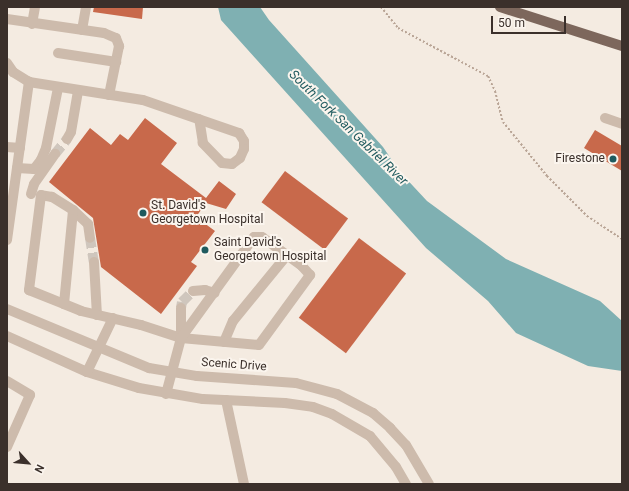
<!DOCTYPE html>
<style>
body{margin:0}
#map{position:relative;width:629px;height:491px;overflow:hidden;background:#f4ebe1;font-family:Roboto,sans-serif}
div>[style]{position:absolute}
.water>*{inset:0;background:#7fb0b2}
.building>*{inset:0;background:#c8694b;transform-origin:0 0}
.minor-tunnel>*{height:10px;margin-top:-5px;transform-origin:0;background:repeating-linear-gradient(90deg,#cfc6bd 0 10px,transparent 0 15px)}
.path>*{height:2px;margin-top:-1px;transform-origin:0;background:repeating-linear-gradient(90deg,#b9a596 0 2px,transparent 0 4px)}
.minor>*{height:10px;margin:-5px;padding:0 5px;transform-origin:5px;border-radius:5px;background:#cdbbac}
.major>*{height:10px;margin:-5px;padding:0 5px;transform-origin:5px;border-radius:5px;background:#7d675c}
.dots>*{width:11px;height:11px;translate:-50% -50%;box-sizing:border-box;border:2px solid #fbf5ee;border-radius:50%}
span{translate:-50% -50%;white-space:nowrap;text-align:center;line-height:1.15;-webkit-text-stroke:4px #fbf5ee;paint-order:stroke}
.poi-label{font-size:12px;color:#3b302b}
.right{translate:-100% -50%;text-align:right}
.left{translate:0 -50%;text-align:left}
.street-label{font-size:12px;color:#3b302b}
.water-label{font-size:13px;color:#1f5a5e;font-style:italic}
.frame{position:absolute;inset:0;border:8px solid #3b302b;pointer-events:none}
.north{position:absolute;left:8px;top:443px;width:40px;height:40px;-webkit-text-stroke:3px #fbf5ee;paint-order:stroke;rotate:117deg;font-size:11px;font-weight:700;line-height:16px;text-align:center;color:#3b302b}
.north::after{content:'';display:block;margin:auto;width:14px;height:18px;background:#3b302b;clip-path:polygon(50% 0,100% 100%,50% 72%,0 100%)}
.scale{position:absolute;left:491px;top:16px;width:75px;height:18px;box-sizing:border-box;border:2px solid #3b302b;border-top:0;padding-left:5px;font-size:12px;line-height:14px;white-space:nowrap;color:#3b302b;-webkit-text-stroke:3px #fbf5ee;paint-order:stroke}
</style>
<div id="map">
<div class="water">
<div style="clip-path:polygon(218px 7px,260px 7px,269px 20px,383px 147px,400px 172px,427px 201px,506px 259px,600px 301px,622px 321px,622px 371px,588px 366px,516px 333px,488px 301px,426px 248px,221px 20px)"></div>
</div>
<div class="building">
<div style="clip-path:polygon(94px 7px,143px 7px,142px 19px,93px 12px)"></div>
<div style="clip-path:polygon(145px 118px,177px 143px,161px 164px,206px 198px,219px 181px,236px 194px,226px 209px,206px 203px,196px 217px,215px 231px,191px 262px,197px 266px,161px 314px,101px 267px,93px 218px,49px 182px,90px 128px,111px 145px,120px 134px,128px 140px)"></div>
<div style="clip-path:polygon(595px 130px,622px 146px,622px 171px,584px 148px)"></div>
<div style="left:285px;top:171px;width:79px;height:39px;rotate:37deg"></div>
<div style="left:359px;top:238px;width:59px;height:100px;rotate:37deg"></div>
</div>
<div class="minor-tunnel">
<div style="left:55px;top:154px;width:19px;rotate:-51deg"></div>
<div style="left:90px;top:238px;width:24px;rotate:81deg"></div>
<div style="left:181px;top:308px;width:6px;rotate:-81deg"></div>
<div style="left:182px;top:302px;width:16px;rotate:-45deg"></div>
</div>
<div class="path">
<div style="left:381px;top:7px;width:27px;rotate:51deg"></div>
<div style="left:398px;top:28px;width:102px;rotate:28.1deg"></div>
<div style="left:488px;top:76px;width:17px;rotate:65deg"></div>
<div style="left:495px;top:91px;width:32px;rotate:76deg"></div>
<div style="left:503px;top:122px;width:70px;rotate:50.8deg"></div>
<div style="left:547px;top:176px;width:57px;rotate:45deg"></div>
<div style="left:587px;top:216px;width:42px;rotate:33.3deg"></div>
</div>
<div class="minor">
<div style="left:7px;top:19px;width:98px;rotate:8.2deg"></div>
<div style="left:104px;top:33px;width:13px;rotate:23deg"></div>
<div style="left:116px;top:38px;width:9px;rotate:69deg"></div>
<div style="left:119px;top:46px;width:50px;rotate:101.5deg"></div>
<div style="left:32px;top:24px;width:17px;rotate:-80deg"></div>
<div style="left:82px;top:30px;width:23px;rotate:-80deg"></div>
<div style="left:58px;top:53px;width:59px;rotate:8.8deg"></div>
<div style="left:7px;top:63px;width:11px;rotate:56deg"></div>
<div style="left:13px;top:72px;width:19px;rotate:32deg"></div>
<div style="left:29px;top:82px;width:115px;rotate:9deg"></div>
<div style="left:143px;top:100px;width:102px;rotate:19deg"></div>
<div style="left:239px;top:133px;width:9px;rotate:58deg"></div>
<div style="left:244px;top:141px;width:8px;rotate:90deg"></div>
<div style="left:244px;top:149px;width:10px;rotate:114deg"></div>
<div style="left:240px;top:158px;width:10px;rotate:143deg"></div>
<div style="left:232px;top:164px;width:10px;rotate:-174deg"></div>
<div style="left:222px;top:163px;width:28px;rotate:-134deg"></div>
<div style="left:203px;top:143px;width:24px;rotate:-99deg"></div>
<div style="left:605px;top:118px;width:18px;rotate:19deg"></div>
<div style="left:67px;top:139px;width:8px;rotate:-60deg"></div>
<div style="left:71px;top:132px;width:42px;rotate:-80.3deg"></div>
<div style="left:7px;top:147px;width:13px;rotate:4deg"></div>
<div style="left:17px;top:168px;width:17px;rotate:3deg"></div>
<div style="left:34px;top:169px;width:11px;rotate:-52deg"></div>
<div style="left:41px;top:160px;width:13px;rotate:-67deg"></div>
<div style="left:46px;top:148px;width:61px;rotate:-78.7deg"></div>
<div style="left:31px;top:194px;width:10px;rotate:-73deg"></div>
<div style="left:34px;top:184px;width:37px;rotate:-55deg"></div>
<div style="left:73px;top:210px;width:21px;rotate:43deg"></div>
<div style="left:88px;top:224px;width:14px;rotate:82deg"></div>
<div style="left:7px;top:240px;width:160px;rotate:-82.1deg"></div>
<div style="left:94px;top:262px;width:53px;rotate:86.8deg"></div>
<div style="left:193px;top:291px;width:12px;rotate:-5deg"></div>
<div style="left:205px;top:290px;width:10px;rotate:17deg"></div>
<div style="left:64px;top:304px;width:94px;rotate:-84.5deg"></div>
<div style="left:73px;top:210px;width:25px;rotate:-148deg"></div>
<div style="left:52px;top:197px;width:11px;rotate:-170deg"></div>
<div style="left:41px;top:195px;width:96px;rotate:97.2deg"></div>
<div style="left:29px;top:290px;width:38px;rotate:22deg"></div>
<div style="left:64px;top:304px;width:18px;rotate:22deg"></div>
<div style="left:81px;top:311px;width:62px;rotate:13.1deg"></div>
<div style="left:141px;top:325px;width:42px;rotate:18deg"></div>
<div style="left:7px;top:309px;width:154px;rotate:22.6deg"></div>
<div style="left:149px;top:368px;width:49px;rotate:9.5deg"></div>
<div style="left:197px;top:376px;width:99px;rotate:4deg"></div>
<div style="left:296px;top:383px;width:42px;rotate:15deg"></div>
<div style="left:337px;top:394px;width:41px;rotate:27.8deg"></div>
<div style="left:373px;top:413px;width:23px;rotate:41deg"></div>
<div style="left:390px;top:428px;width:23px;rotate:47deg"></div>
<div style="left:406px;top:445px;width:45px;rotate:59.5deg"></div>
<div style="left:7px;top:336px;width:88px;rotate:24.2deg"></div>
<div style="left:87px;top:372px;width:54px;rotate:17.1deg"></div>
<div style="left:139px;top:388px;width:65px;rotate:9.8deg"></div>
<div style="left:203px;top:399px;width:82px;rotate:2.8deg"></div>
<div style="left:285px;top:403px;width:28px;rotate:8deg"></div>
<div style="left:313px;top:407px;width:20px;rotate:20deg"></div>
<div style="left:332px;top:414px;width:44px;rotate:30.1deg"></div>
<div style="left:370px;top:436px;width:40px;rotate:50deg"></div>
<div style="left:396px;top:467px;width:20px;rotate:60deg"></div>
<div style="left:181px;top:338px;width:30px;rotate:-90deg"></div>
<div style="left:224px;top:342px;width:23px;rotate:-67deg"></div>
<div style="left:233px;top:321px;width:85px;rotate:-50.7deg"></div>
<div style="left:87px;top:372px;width:60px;rotate:-64.3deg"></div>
<div style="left:7px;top:381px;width:27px;rotate:31deg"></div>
<div style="left:30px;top:395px;width:57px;rotate:113.9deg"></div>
<div style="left:166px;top:394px;width:58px;rotate:-75deg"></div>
<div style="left:181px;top:338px;width:78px;rotate:5.1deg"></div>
<div style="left:259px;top:345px;width:87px;rotate:-53.9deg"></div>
<div style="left:310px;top:275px;width:12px;rotate:-132deg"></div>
<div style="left:302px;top:266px;width:49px;rotate:-144.1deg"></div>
<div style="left:262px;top:237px;width:8px;rotate:180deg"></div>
<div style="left:254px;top:237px;width:125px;rotate:125.9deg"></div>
<div style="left:226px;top:400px;width:86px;rotate:77.9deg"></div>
</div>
<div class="major">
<div style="left:500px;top:7px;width:128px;rotate:17.7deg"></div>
</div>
<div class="dots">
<div style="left:613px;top:159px;background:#1f5a5e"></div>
<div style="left:143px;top:213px;background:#1f5a5e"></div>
<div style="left:205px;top:250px;background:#1f5a5e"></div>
</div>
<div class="poi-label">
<span class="right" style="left:605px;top:159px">Firestone</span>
<span class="left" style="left:151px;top:213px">St. David's<br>Georgetown Hospital</span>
<span class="left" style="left:214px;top:250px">Saint David's<br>Georgetown Hospital</span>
</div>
<div class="street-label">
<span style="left:234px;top:365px;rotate:4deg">Scenic Drive</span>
</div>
<div class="water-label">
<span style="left:348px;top:128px;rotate:44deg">South Fork San Gabriel River</span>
</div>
<div class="frame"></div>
<div class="north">N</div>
<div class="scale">50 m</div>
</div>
